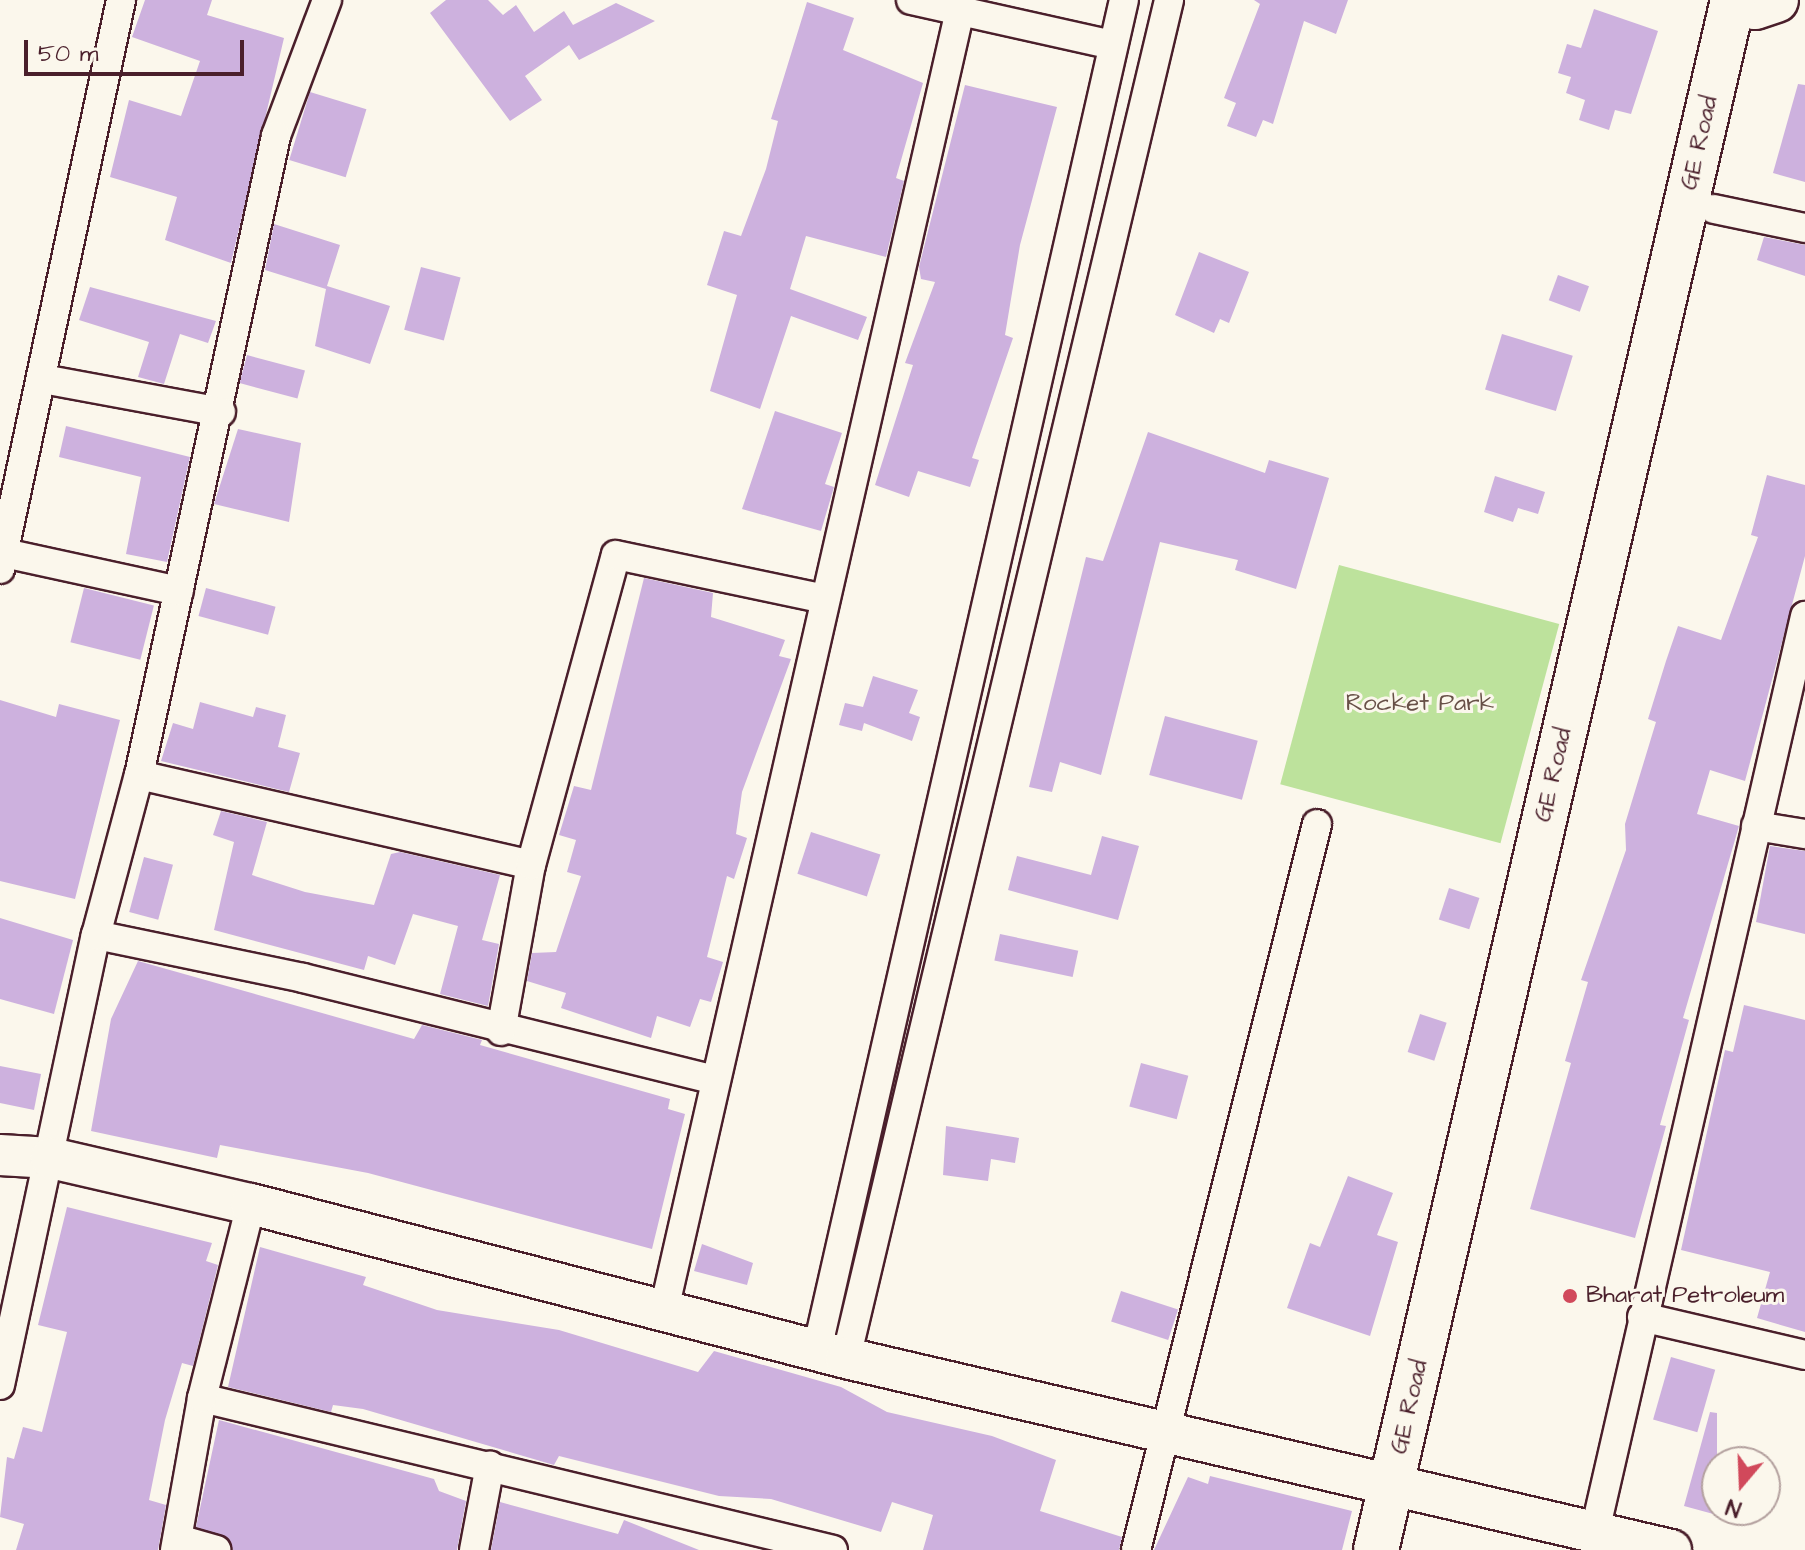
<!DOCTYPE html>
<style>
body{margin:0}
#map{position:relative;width:1805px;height:1550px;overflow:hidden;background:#fbf7ec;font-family:"Architects Daughter",sans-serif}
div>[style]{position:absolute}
.green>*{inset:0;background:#bde29c;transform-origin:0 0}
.building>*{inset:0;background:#cdb1de;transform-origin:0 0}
.roads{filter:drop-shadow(2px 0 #4a1f2b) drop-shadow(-2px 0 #4a1f2b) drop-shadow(0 2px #4a1f2b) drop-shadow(0 -2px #4a1f2b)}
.street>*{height:28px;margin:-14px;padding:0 14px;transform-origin:14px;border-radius:14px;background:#fbf7ec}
.secondary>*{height:40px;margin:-20px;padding:0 20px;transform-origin:20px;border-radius:20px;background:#fbf7ec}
.primary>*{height:44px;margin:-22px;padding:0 22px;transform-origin:22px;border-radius:22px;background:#fbf7ec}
.dots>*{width:22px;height:22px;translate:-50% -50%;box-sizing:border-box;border:4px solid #fbf7ec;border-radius:50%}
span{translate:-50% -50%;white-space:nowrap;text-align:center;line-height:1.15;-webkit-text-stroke:6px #fbf7ec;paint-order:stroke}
.street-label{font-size:24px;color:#4a1f2b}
.park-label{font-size:24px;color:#675047}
.poi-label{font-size:24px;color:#4a1f2b}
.left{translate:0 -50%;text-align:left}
.north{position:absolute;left:1701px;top:1446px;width:80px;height:80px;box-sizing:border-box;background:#fbf7ec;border:2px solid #b4a19f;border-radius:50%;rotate:199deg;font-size:22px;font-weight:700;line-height:32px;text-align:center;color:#4a1f2b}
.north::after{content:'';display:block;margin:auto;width:28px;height:36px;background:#d1495b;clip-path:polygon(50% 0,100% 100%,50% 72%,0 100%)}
.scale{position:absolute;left:24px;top:40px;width:220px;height:36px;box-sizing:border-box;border:4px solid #4a1f2b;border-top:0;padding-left:10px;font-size:24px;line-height:28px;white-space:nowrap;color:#4a1f2b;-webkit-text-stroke:6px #fbf7ec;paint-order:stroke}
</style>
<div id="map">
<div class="green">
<div style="left:1339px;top:565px;width:228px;height:227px;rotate:15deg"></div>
</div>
<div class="building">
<div style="clip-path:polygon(145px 0,212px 0,207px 15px,284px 38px,231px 263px,165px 240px,177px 197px,110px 177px,129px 100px,181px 116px,200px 61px,132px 37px)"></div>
<div style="clip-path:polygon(446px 0,488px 0,503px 15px,516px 5px,534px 32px,564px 11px,573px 25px,616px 3px,655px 21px,579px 60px,569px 45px,525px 76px,542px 100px,510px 121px,430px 13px)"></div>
<div style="clip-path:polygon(1254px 0,1348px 0,1336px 34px,1304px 21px,1273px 124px,1263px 120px,1256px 137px,1227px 126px,1236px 103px,1224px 98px,1260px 4px)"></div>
<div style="clip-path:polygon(807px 2px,854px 18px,843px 50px,923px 83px,896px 178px,904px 181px,886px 257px,806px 236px,790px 289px,867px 317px,858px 340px,791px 316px,760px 409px,710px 391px,737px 295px,707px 285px,724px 231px,741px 236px,766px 169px,778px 121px,771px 119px)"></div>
<div style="clip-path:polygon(1594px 9px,1658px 31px,1631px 114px,1615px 110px,1609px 130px,1579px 120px,1585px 100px,1566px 93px,1571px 77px,1558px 73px,1567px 44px,1581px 48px)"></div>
<div style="clip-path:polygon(1798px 84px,1805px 85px,1805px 182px,1773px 173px)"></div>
<div style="clip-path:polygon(965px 85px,1057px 107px,1020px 245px,1005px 335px,1013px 338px,972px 458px,979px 460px,970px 487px,918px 471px,909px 497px,875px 485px,913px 365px,905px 363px,935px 282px,921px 279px,919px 267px)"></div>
<div style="left:310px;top:92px;width:59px;height:71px;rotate:17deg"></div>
<div style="clip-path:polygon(274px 224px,340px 245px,327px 286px,390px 306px,370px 364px,315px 346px,326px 289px,265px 270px)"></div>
<div style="clip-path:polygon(1764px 237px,1805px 245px,1805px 276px,1757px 260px)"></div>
<div style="clip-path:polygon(1199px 252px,1249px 272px,1229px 323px,1220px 319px,1214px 333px,1175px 315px)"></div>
<div style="left:421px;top:267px;width:41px;height:65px;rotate:15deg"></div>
<div style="left:1558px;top:275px;width:33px;height:27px;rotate:20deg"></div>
<div style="clip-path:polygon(90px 287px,216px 321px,208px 343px,180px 334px,164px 384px,138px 377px,149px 342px,79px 320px)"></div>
<div style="left:1502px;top:334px;width:74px;height:58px;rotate:17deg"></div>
<div style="left:247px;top:355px;width:60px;height:29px;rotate:15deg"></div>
<div style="clip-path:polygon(775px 411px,842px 433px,825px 484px,834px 487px,821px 531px,742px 509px)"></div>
<div style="clip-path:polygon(66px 426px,190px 457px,167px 562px,126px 554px,141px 477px,59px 457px)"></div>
<div style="clip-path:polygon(238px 429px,301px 443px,289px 522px,214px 504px)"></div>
<div style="clip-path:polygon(1148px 432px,1265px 473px,1269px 460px,1329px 478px,1296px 589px,1235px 570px,1238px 560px,1160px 542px,1101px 775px,1060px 762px,1052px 792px,1029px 787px,1086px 557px,1103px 561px)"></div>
<div style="clip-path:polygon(1767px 475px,1805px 485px,1805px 556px,1745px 781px,1710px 770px,1697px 814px,1739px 826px,1683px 1018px,1689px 1020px,1660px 1125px,1666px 1126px,1635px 1238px,1530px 1209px,1571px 1063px,1565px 1061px,1588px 982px,1581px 980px,1626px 850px,1625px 824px,1656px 722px,1648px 719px,1666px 661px,1678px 626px,1721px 640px,1758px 537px,1751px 535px)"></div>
<div style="clip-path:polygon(1495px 476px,1545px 492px,1538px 514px,1518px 508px,1513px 522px,1484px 512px)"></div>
<div style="clip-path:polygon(644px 578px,713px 593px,711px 617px,785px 640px,779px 656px,791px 659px,742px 792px,736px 834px,747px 838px,734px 879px,727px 876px,707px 957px,723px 962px,711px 1002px,700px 999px,690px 1027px,657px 1016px,651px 1038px,561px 1008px,566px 993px,527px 981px,532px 953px,556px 952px,581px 876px,567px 872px,576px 840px,559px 835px,574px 786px,591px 790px)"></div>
<div style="left:84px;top:588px;width:72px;height:56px;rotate:14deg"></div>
<div style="left:206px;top:588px;width:72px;height:29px;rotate:15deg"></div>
<div style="clip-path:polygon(873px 676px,918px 690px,909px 713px,920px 717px,912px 741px,864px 723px,862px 731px,839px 725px,845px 703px,863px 707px)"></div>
<div style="clip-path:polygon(0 700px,56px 717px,59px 704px,120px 720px,75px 899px,0 881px)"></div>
<div style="clip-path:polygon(200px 702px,253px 717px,256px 707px,286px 715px,278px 747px,300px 753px,289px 792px,161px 761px,173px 723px,193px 729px)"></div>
<div style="left:1165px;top:716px;width:96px;height:61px;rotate:15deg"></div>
<div style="clip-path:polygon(221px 811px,267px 822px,252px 875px,305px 892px,374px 905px,391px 854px,400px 852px,500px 875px,482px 940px,499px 944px,488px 1006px,440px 994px,458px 926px,413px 914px,395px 965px,368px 956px,364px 970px,214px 930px,234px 842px,213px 835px)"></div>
<div style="left:811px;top:832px;width:73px;height:44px;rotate:18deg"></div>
<div style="clip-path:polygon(1102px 836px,1139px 846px,1118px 920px,1008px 890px,1017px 856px,1091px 875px)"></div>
<div style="clip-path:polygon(1770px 846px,1805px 851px,1805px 934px,1756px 922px)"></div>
<div style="left:144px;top:857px;width:30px;height:57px;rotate:15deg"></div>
<div style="left:1449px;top:888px;width:32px;height:33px;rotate:18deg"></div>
<div style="clip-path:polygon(0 918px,73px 940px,54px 1014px,0 999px)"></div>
<div style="left:1000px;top:934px;width:80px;height:27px;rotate:12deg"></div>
<div style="clip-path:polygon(138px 961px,414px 1039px,422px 1025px,482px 1040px,480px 1045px,670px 1099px,668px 1109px,685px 1114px,652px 1249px,368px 1173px,220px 1145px,217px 1158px,91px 1131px,111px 1019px)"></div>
<div style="clip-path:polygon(1744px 1005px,1805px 1020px,1805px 1332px,1757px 1318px,1770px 1272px,1681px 1250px,1725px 1050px,1733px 1052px)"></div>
<div style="left:1420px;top:1014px;width:28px;height:40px;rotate:18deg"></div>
<div style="left:1141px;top:1063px;width:49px;height:45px;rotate:15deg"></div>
<div style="clip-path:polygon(0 1066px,41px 1074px,34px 1110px,0 1103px)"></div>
<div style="clip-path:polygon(946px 1126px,1019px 1138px,1015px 1163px,991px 1159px,988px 1181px,943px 1175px)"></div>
<div style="clip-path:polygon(1348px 1176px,1393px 1193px,1377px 1235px,1398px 1242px,1370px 1336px,1287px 1308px,1310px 1243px,1320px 1247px)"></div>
<div style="clip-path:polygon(67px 1207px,212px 1243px,206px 1261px,218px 1265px,193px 1366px,182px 1363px,165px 1420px,149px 1500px,166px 1505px,158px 1550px,16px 1550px,24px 1524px,0 1517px,7px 1457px,14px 1459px,23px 1427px,42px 1432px,67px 1332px,38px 1325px)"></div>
<div style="clip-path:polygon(702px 1244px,753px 1263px,747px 1285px,694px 1271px)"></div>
<div style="clip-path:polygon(260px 1247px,366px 1277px,363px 1285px,437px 1310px,559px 1330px,698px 1372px,714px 1351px,841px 1387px,887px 1412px,992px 1436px,1056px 1460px,1040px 1511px,1122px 1537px,1119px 1550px,923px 1550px,933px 1515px,892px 1502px,881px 1532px,771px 1499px,719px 1496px,559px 1456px,554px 1465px,363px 1409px,333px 1405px,331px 1412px,228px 1387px)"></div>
<div style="left:1121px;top:1291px;width:60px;height:32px;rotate:18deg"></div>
<div style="left:1671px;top:1357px;width:46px;height:65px;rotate:16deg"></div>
<div style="clip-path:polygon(1710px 1412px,1717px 1413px,1717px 1515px,1684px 1506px)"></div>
<div style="clip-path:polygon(219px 1420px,434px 1479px,439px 1491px,466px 1501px,457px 1550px,233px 1550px,228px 1538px,196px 1527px)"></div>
<div style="clip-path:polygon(1210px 1476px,1352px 1511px,1342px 1550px,1154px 1550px,1188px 1477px,1208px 1484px)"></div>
<div style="clip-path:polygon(500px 1502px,618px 1534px,624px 1520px,699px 1550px,491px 1550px)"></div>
</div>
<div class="roads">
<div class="street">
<div style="left:327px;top:0;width:145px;rotate:110.6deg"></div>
<div style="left:276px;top:136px;width:654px;rotate:102.1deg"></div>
<div style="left:139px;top:775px;width:402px;rotate:12.9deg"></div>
<div style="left:911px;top:0;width:207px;rotate:12.6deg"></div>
<div style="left:1714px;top:209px;width:93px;rotate:11.8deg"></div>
<div style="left:43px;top:379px;width:181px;rotate:10.5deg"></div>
<div style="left:0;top:552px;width:183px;rotate:12.3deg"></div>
<div style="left:0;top:569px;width:582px;rotate:-77.99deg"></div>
<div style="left:1756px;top:826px;width:50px;rotate:9.3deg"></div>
<div style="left:96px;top:935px;width:211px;rotate:11.7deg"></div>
<div style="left:303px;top:978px;width:421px;rotate:13.9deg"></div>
<div style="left:501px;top:1031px;width:169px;rotate:-79.8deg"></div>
<div style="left:531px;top:865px;width:321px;rotate:-74.7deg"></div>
<div style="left:616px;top:555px;width:213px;rotate:11.9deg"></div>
<div style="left:664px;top:1310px;width:1333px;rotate:-77.17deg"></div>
<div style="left:1642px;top:1317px;width:167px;rotate:13.1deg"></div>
<div style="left:817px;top:1350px;width:1384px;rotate:-77.19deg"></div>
<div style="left:846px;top:1358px;width:1396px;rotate:-76.62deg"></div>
<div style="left:0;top:1385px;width:460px;rotate:-78deg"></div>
<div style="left:96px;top:935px;width:166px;rotate:-75deg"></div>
<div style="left:202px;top:1398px;width:649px;rotate:13.54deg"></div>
<div style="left:1595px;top:1531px;width:939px;rotate:-77.07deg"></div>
<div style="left:178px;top:1539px;width:40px;rotate:16deg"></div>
<div style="left:175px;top:1550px;width:154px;rotate:-79.9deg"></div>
<div style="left:202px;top:1398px;width:200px;rotate:-75.8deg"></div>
<div style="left:474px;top:1550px;width:86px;rotate:-79.3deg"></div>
<div style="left:1136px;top:1550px;width:748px;rotate:-76deg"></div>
</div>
<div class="secondary">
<div style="left:0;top:1155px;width:51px;rotate:3.4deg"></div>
<div style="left:51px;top:1158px;width:205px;rotate:13deg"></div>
<div style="left:251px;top:1204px;width:615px;rotate:14.51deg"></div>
<div style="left:846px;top:1358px;width:847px;rotate:13.1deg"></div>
</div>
<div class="primary">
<div style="left:1735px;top:0;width:21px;rotate:19deg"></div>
<div style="left:1755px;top:7px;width:22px;rotate:-18deg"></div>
<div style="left:1376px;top:1550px;width:1591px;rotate:-77.03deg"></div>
</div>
</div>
<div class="dots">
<div style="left:1570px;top:1296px;background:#d1495b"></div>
</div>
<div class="street-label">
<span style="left:1700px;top:143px;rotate:-77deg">GE Road</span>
<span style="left:1554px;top:775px;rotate:-77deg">GE Road</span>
<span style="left:1410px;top:1407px;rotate:-77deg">GE Road</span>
</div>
<div class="park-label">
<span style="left:1420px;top:704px">Rocket Park</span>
</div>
<div class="poi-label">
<span class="left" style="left:1586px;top:1296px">Bharat Petroleum</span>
</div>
<div class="north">N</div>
<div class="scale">50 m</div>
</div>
